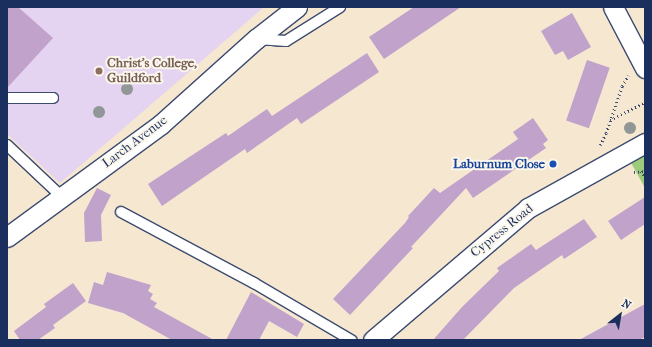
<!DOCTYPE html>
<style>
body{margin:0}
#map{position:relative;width:652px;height:347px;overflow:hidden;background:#f6e7d1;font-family:"IM FELL French Canon",serif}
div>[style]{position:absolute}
.built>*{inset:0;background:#e4d3f1}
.green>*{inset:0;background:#9ecc7a}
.building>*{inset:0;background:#c0a2cb;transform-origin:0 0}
.path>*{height:2.5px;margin-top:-1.25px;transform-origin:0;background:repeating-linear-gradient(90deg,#3c4b6f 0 1px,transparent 0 4px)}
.roads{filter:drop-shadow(1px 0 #3c4b6f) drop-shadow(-1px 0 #3c4b6f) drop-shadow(0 1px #3c4b6f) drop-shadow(0 -1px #3c4b6f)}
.service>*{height:10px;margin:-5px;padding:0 5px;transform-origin:5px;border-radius:5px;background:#fff}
.minor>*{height:19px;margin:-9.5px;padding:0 9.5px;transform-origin:9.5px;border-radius:9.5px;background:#fff}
.trees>*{width:12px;height:12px;margin:-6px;border-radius:50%;background:#909796}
.dots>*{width:11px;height:11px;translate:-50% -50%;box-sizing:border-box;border:2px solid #fbf7ec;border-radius:50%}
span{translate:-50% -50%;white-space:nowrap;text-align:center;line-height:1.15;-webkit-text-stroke:4px #fbf7ec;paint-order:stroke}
.education-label{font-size:13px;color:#785e54;font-weight:700}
.left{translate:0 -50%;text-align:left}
.street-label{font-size:13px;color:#1b2f5e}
.transit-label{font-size:13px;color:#164399;font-weight:700}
.right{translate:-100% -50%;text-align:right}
.frame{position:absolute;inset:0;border:8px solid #1b2f5e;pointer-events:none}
.north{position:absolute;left:600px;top:295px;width:40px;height:40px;-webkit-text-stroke:3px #fbf7ec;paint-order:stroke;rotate:31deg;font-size:11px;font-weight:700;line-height:16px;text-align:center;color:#1b2f5e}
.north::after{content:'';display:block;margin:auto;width:14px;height:18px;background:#1b2f5e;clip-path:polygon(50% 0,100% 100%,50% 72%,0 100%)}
</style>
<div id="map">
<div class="built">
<div style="clip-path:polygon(7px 7px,264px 7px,60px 183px,7px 134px)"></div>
</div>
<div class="green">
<div style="clip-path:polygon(645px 153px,645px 188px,630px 161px)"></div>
</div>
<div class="building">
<div style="clip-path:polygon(7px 7px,18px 7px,53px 38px,7px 88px)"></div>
<div style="clip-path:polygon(414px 7px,461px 7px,384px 59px,369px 37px)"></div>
<div style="clip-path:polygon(572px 13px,591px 47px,568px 60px,563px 51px,555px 55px,541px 31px)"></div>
<div style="clip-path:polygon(367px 53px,379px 72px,301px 124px,297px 118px,247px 153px,245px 149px,162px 206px,148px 184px,226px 133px,228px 136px,267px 109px,272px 116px)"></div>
<div style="left:587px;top:60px;width:24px;height:64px;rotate:19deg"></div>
<div style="clip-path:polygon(533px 118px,548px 140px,543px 144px,546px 148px,473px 198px,466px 188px,411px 247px,413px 248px,350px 315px,333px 299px,405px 223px,409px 217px,408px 216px,434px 188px,440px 193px,518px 139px,513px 132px)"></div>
<div style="clip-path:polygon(97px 188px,111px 195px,101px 215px,102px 241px,85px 242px,84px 213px)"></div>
<div style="clip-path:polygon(645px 197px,645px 224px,621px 240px,608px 221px)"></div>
<div style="clip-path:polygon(584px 219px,597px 237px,564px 259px,562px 255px,514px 288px,463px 340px,433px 340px,462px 307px,499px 271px,497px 268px,531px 244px,536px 250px)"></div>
<div style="clip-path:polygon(107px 272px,151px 285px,148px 291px,153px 294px,150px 299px,157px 303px,154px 307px,214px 340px,172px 340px,123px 313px,88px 303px,94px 282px,103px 285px)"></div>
<div style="clip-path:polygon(73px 283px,86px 301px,53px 325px,55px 328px,38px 340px,20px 340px,14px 331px,46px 307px,44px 304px)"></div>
<div style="clip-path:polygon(251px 292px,304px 324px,297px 337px,269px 321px,259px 340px,226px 340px)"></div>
<div style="clip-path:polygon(645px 304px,645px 337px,639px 340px,579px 340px)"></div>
</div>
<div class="path">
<div style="left:610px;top:120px;width:39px;rotate:-27deg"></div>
<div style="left:600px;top:145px;width:13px;rotate:-63deg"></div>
<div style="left:606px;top:133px;width:50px;rotate:-71.2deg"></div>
<div style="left:622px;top:86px;width:12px;rotate:-59deg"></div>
<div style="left:641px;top:171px;width:8px;rotate:60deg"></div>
<div style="left:634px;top:172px;width:11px;rotate:-5deg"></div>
</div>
<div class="roads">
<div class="service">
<div style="left:257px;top:39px;width:29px;rotate:4deg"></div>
<div style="left:286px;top:41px;width:64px;rotate:-32.2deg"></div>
<div style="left:7px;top:98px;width:46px"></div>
<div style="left:7px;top:145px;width:76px;rotate:43.4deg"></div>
<div style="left:121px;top:212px;width:151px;rotate:28.1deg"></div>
<div style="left:254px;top:283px;width:113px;rotate:30.4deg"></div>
</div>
<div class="minor">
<div style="left:613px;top:7px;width:69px;rotate:62.3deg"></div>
<div style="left:7px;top:237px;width:190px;rotate:-36.2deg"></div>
<div style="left:160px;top:125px;width:129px;rotate:-41.9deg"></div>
<div style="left:256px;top:39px;width:52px;rotate:-38deg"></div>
<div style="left:373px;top:340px;width:204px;rotate:-40.4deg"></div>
<div style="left:528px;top:208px;width:134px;rotate:-29.1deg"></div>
</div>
</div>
<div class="trees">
<div style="left:127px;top:89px"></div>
<div style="left:99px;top:112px"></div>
<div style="left:630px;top:128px"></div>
</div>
<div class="dots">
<div style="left:99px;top:71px;background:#8d6e63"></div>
<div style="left:553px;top:164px;background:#1a4fb4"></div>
</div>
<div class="education-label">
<span class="left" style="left:107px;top:71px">Christ's College,<br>Guildford</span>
</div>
<div class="street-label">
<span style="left:135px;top:142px;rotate:-37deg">Larch Avenue</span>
<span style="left:502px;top:231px;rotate:-39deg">Cypress Road</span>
</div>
<div class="transit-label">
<span class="right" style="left:545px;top:164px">Laburnum Close</span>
</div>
<div class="frame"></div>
<div class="north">N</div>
</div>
